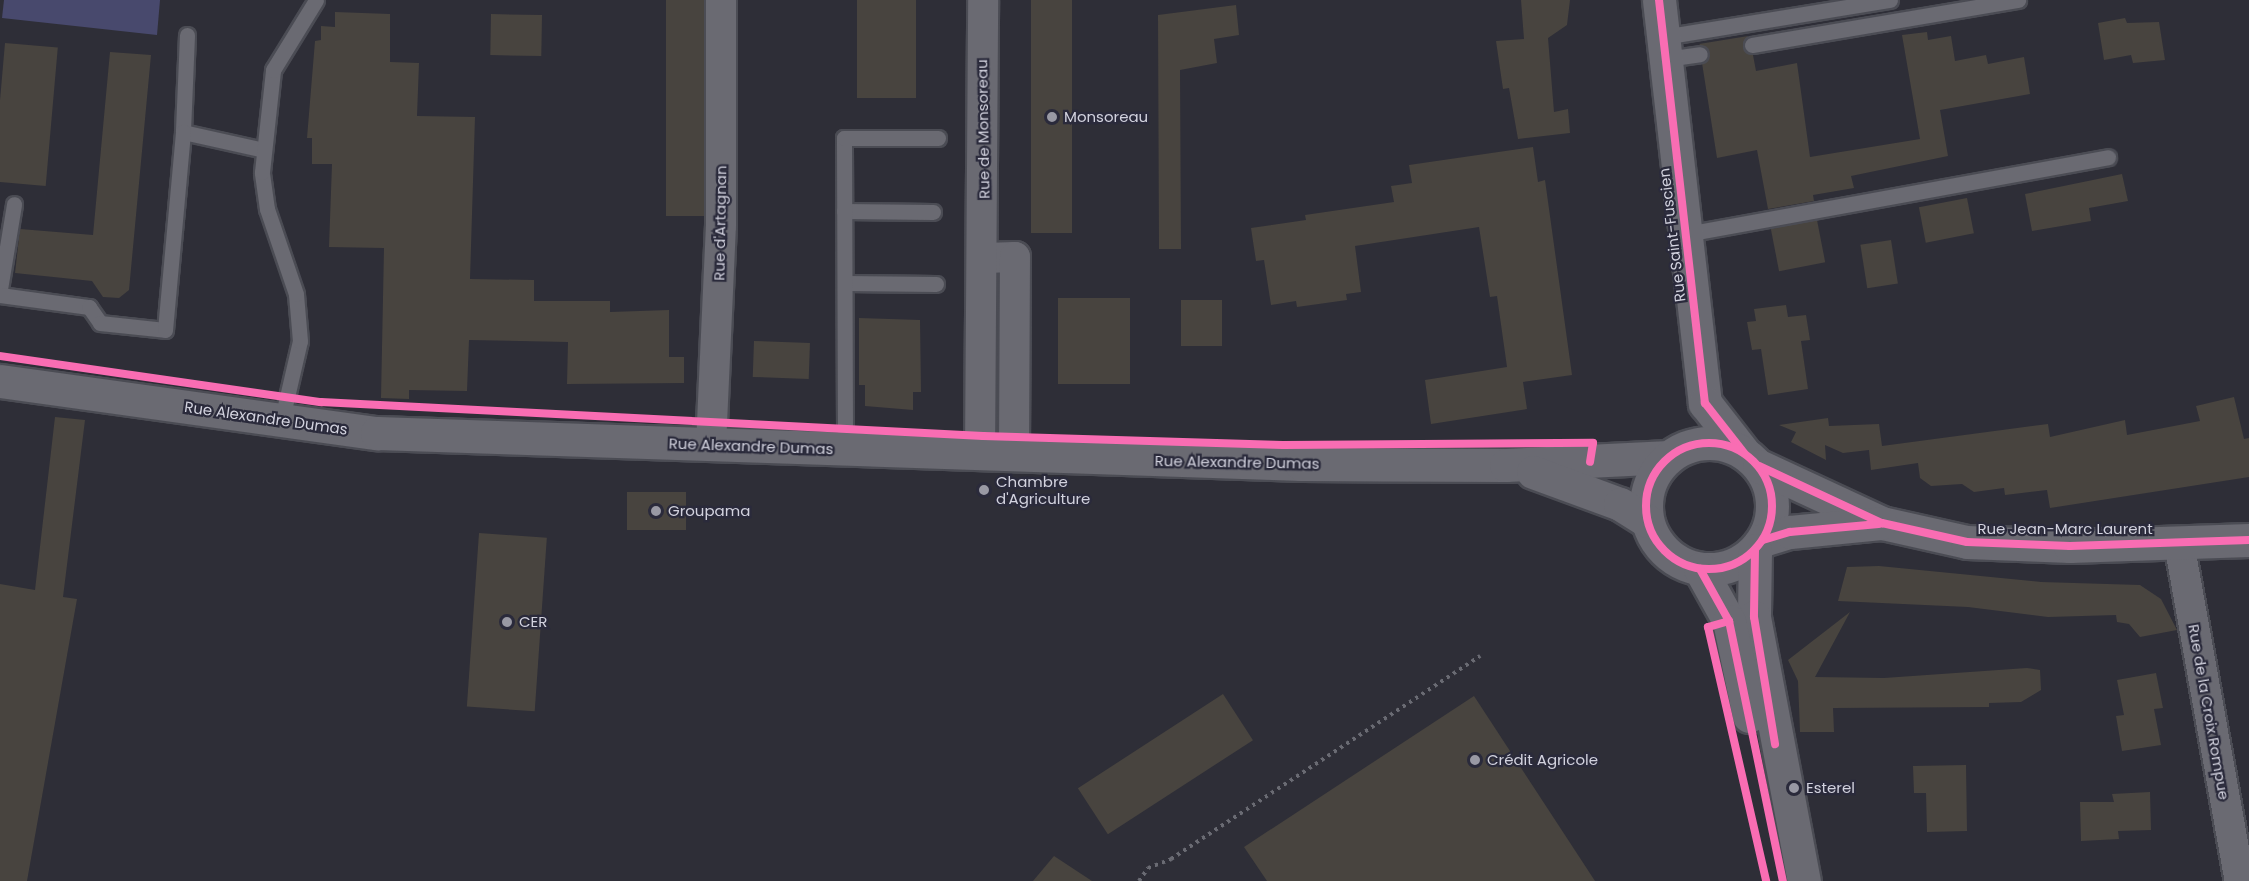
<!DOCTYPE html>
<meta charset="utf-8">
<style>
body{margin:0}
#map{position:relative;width:2249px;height:881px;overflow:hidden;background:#2e2e37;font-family:Poppins,sans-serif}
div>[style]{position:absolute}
.green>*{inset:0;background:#48496d}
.building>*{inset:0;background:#48443f;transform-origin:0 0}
.path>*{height:4px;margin-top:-2px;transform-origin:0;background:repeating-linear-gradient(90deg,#6a6b73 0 3px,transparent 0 7.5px)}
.roads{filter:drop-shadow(2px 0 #4b4c54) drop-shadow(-2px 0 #4b4c54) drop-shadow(0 2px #4b4c54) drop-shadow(0 -2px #4b4c54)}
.lane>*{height:15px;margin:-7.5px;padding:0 7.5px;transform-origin:7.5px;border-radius:7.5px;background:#6a6a72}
.street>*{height:30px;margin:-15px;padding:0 15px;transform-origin:15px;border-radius:15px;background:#6a6a72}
.secondary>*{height:33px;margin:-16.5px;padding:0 16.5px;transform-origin:16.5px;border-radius:16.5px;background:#6a6a72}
.secondary>.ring{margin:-16.5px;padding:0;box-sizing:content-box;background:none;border:33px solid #6a6a72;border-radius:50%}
.cycleway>*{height:8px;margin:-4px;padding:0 4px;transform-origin:4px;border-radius:4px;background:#f96db3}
.cycleway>.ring{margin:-4px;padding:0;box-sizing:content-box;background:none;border:8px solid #f96db3;border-radius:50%}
.dots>*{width:16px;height:16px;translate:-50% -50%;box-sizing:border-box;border:3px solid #2a2a3b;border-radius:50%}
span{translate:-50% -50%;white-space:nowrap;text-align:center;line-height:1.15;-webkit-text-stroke:4.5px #2a2a3b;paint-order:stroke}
.poi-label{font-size:15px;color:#d2d2de}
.left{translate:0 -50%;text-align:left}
.street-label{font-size:15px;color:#d2d2de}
</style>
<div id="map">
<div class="green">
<div style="clip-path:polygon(4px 0,160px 0,157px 35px,2px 18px)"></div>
</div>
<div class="building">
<div style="left:666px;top:0;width:38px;height:216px"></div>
<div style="left:857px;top:0;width:59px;height:98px"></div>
<div style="left:1031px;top:0;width:41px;height:233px"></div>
<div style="clip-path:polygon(1521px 0,1570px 0,1567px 25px,1548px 38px,1554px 112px,1568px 109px,1570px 133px,1518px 139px,1509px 88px,1503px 89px,1496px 41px,1524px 39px)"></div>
<div style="clip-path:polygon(1236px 5px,1239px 35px,1214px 39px,1217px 63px,1180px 70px,1181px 249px,1159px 249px,1158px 15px)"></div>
<div style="clip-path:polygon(335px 12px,390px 14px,390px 62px,419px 63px,417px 116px,475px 117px,470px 279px,534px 280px,534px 301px,610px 301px,610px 312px,669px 310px,669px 357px,684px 357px,684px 383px,567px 384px,568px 342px,469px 340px,467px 391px,409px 390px,409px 399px,381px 398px,384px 248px,329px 247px,332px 164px,312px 164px,312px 138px,307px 138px,315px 41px,321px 40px,321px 26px,335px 27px)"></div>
<div style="left:542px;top:15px;width:41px;height:51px;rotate:91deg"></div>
<div style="clip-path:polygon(2125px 18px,2127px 23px,2159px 22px,2165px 60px,2133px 63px,2131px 55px,2104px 60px,2098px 23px)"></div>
<div style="clip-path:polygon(1927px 32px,1928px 40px,1951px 36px,1955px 61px,1986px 55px,1988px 64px,2024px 57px,2030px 94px,1940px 110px,1948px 156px,1851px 176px,1854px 188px,1813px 195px,1814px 201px,1768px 209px,1757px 150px,1717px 158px,1702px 63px,1709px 52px,1699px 44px,1748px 36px,1743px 47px,1753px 55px,1756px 71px,1797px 63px,1810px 157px,1920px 139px,1902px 35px)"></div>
<div style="left:5px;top:43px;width:53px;height:139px;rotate:5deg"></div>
<div style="clip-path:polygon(110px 52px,151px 55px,129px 290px,119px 298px,103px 297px,92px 281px,15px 273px,20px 229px,93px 235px)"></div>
<div style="clip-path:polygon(1533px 147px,1538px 182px,1545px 180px,1572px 375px,1523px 382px,1527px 409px,1431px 424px,1425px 380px,1507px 367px,1497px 296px,1490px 297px,1479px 227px,1355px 246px,1361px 292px,1346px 294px,1347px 300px,1297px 307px,1296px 301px,1271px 305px,1264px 260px,1256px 261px,1251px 228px,1306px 220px,1305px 215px,1394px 202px,1391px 186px,1412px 183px,1409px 165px)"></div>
<div style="clip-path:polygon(2122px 174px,2128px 201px,2089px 208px,2091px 221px,2032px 231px,2025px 194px)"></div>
<div style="left:1967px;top:198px;width:36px;height:49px;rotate:79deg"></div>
<div style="left:1817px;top:220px;width:43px;height:47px;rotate:79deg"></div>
<div style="left:1891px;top:240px;width:44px;height:31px;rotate:81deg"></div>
<div style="left:1058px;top:298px;width:72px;height:86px"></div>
<div style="left:1222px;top:300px;width:46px;height:41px;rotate:90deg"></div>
<div style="clip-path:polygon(1786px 305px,1788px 317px,1806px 315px,1810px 340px,1801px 341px,1808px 389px,1768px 395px,1761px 349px,1752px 350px,1747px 322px,1756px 321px,1754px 309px)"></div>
<div style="clip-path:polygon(859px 318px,920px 320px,921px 392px,913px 392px,913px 410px,865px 406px,865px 385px,859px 385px)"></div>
<div style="left:754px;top:341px;width:56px;height:36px;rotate:2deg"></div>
<div style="clip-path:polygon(2234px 397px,2244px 439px,2249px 438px,2249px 477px,2050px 508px,2047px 490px,2005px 495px,2004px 488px,1974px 492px,1962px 484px,1931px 486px,1920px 478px,1918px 463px,1871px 470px,1869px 450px,1843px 453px,1825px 445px,1826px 460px,1791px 442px,1796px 432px,1779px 425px,1828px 418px,1829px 426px,1879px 424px,1882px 446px,2048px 424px,2050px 437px,2125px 420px,2127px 435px,2200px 421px,2196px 406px)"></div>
<div style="clip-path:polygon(55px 417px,85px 420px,63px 597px,77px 599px,27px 881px,0 881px,0 584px,35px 590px)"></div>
<div style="left:627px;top:492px;width:59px;height:38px"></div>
<div style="left:479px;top:533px;width:68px;height:174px;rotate:4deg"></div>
<div style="clip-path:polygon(1879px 566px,2041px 582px,2140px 585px,2161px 599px,2177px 630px,2140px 637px,2129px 624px,2117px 622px,2116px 615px,2048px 617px,1968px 607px,1838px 601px,1847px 567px)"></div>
<div style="clip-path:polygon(1850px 612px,1815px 677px,1884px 678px,2027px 668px,2040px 670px,2041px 690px,2021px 702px,1989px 703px,1989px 707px,1833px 708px,1834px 732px,1800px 732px,1798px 681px,1788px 660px)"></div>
<div style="clip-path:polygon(2156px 673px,2163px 708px,2154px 709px,2161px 745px,2122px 751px,2116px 716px,2124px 715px,2117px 680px)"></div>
<div style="left:1223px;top:694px;width:55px;height:173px;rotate:57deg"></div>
<div style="clip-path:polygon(1474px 696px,1595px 881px,1267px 881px,1244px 847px)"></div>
<div style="clip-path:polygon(1966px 765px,1967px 831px,1927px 832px,1926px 793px,1914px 793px,1913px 766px)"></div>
<div style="clip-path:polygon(2150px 792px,2151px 830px,2118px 831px,2119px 839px,2081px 841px,2080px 802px,2114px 802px,2112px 794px)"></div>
<div style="clip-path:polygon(1054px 856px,1092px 881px,1033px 881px)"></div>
</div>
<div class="path">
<div style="left:1139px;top:881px;width:16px;rotate:-55deg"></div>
<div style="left:1148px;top:868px;width:25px;rotate:-21deg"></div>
<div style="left:1171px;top:859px;width:370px;rotate:-33.3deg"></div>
</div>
<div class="roads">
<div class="lane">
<div style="left:187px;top:35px;width:97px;rotate:92.4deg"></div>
<div style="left:183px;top:132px;width:83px;rotate:12.5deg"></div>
<div style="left:1663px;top:37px;width:230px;rotate:-9.3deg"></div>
<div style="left:1752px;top:45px;width:270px;rotate:-9.6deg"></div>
<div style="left:1666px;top:59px;width:34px;rotate:-8deg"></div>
<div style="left:844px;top:211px;width:89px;rotate:0.6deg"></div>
<div style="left:1686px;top:234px;width:429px;rotate:-10.3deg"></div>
<div style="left:845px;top:283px;width:91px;rotate:0.6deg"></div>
<div style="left:0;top:289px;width:86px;rotate:-80.6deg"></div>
<div style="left:0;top:295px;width:90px;rotate:7.7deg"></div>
<div style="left:89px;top:307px;width:19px;rotate:55deg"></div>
<div style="left:100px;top:323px;width:65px;rotate:6.1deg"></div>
<div style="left:165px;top:330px;width:199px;rotate:-84.8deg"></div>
<div style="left:281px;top:423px;width:84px;rotate:-77deg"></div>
<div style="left:300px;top:341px;width:47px;rotate:-94.9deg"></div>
<div style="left:296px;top:294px;width:90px;rotate:-108.8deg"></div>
<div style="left:267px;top:209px;width:37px;rotate:-98deg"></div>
<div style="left:262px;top:172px;width:103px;rotate:-83.8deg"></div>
<div style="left:273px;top:70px;width:82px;rotate:-58.4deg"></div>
<div style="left:850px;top:450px;width:20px;rotate:-105deg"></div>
<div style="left:845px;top:431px;width:293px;rotate:-90.2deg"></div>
<div style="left:844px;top:138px;width:94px"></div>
</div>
<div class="street">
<div style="left:985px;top:258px;width:30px;rotate:-2deg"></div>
<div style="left:1015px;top:257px;width:199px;rotate:90.3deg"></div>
<div style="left:711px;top:445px;width:219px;rotate:-87.4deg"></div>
<div style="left:721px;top:226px;width:226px;rotate:-90deg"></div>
<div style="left:980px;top:454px;width:454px;rotate:-89.6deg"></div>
<div style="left:2179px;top:543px;width:343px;rotate:79.8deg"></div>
</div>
<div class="secondary">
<div style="left:1659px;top:0;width:406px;rotate:83.5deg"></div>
<div style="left:1705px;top:403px;width:63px;rotate:52deg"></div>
<div style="left:0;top:381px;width:381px;rotate:7.9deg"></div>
<div style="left:377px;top:433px;width:925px;rotate:1.92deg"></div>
<div style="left:1301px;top:464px;width:205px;rotate:0.3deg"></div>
<div style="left:1506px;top:465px;width:163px;rotate:-2.8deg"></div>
<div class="ring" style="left:1646px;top:443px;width:93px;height:93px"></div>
<div style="left:1759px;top:466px;width:136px;rotate:24.9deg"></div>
<div style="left:1882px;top:523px;width:87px;rotate:12.6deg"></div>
<div style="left:1967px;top:542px;width:103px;rotate:2.2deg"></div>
<div style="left:2070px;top:546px;width:179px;rotate:-1.9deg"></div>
<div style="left:1533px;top:472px;width:93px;rotate:20.2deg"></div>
<div style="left:1620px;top:504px;width:32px;rotate:32deg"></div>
<div style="left:1763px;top:540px;width:28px;rotate:-17deg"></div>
<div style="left:1790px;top:532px;width:91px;rotate:-5.6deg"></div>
<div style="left:1755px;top:550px;width:67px;rotate:90.9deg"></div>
<div style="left:1754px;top:617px;width:269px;rotate:79.3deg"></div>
<div style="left:1700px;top:569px;width:60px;rotate:60.9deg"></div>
<div style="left:1729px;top:621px;width:97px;rotate:78.1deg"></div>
</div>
</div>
<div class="cycleway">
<div style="left:1659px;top:0;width:406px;rotate:83.5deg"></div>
<div style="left:1705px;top:403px;width:63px;rotate:52deg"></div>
<div style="left:0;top:356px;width:324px;rotate:8.2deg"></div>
<div style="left:321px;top:402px;width:663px;rotate:2.94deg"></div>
<div style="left:983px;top:436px;width:300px;rotate:1.7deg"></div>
<div style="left:1283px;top:445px;width:310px;rotate:-0.4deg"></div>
<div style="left:1593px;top:443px;width:19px;rotate:99deg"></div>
<div class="ring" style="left:1646px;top:443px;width:118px;height:118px"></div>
<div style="left:1759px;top:466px;width:136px;rotate:24.9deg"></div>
<div style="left:1882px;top:523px;width:87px;rotate:12.6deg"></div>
<div style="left:1967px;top:542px;width:103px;rotate:2.2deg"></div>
<div style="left:2070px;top:546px;width:179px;rotate:-1.9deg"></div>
<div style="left:1763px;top:540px;width:28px;rotate:-17deg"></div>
<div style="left:1790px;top:532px;width:89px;rotate:-5.1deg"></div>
<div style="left:1755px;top:550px;width:67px;rotate:90.9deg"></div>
<div style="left:1754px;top:617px;width:129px;rotate:80.6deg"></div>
<div style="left:1700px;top:569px;width:60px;rotate:60.9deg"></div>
<div style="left:1729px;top:621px;width:266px;rotate:78.3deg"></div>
<div style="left:1729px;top:621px;width:22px;rotate:164deg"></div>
<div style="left:1708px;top:627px;width:261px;rotate:77.1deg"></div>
</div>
<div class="dots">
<div style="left:1052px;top:117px;background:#9999a4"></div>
<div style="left:984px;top:490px;background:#9999a4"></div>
<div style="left:656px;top:511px;background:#9999a4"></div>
<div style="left:507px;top:622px;background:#9999a4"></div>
<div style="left:1475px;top:760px;background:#9999a4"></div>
<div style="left:1794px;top:788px;background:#9999a4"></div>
</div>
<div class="poi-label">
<span class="left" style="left:1064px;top:117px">Monsoreau</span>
<span class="left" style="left:996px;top:490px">Chambre<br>d'Agriculture</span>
<span class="left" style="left:668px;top:511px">Groupama</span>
<span class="left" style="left:519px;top:622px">CER</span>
<span class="left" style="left:1487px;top:760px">Crédit Agricole</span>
<span class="left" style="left:1806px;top:788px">Esterel</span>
</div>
<div class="street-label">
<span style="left:983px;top:129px;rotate:-91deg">Rue de Monsoreau</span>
<span style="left:720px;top:223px;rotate:-89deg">Rue d'Artagnan</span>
<span style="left:1672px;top:235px;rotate:-97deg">Rue Saint-Fuscien</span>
<span style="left:266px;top:418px;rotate:8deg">Rue Alexandre Dumas</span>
<span style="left:751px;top:446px;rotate:2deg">Rue Alexandre Dumas</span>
<span style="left:1237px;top:462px;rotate:1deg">Rue Alexandre Dumas</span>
<span style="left:2065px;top:529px">Rue Jean-Marc Laurent</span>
<span style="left:2209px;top:712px;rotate:80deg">Rue de la Croix Rompue</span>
</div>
</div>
